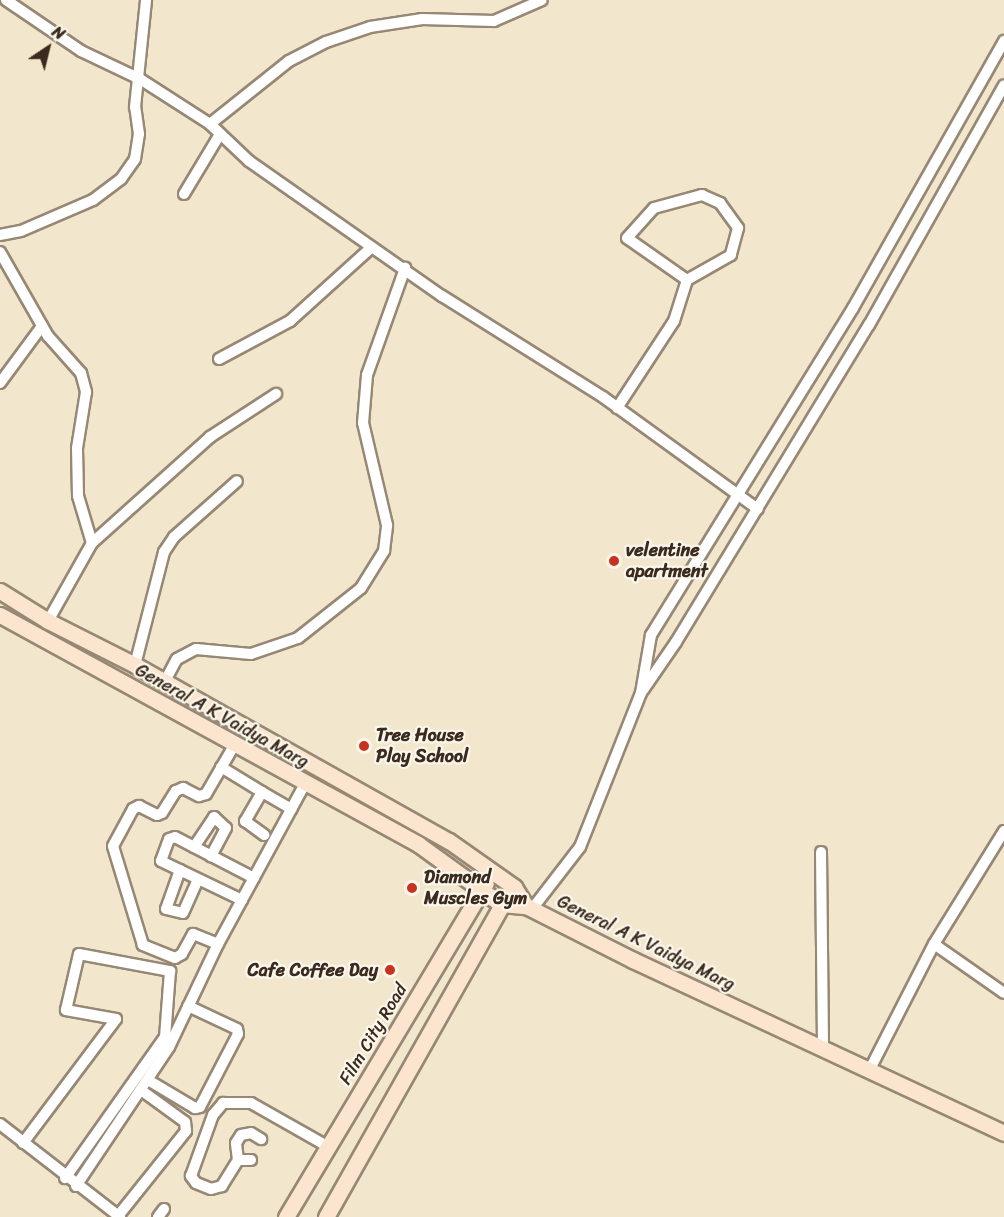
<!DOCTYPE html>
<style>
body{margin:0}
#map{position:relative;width:1004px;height:1217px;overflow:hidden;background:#f2e6cc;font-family:Sriracha,sans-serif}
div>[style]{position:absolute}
.roads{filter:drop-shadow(2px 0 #968875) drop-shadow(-2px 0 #968875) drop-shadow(0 2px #968875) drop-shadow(0 -2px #968875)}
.street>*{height:10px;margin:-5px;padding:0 5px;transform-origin:5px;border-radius:5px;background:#fff}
.secondary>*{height:15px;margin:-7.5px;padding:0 7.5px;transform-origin:7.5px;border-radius:7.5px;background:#fbe5cf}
.dots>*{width:16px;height:16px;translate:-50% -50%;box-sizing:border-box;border:3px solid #fbf7ec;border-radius:50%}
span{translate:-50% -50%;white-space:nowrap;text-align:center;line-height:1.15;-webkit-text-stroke:4.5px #fbf7ec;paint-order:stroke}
.poi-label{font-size:18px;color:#3b2a1e;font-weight:700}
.left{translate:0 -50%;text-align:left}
.right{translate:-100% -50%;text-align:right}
.street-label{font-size:18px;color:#3b2a1e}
.north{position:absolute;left:18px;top:18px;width:60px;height:60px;-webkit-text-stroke:4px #fbf7ec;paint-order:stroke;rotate:35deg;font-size:16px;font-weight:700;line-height:24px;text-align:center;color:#3b2a1e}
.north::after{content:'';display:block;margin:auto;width:21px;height:27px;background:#3b2a1e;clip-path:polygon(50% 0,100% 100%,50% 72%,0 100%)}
</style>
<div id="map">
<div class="roads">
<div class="street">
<div style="left:6px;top:0;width:91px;rotate:34.2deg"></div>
<div style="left:81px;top:51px;width:65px;rotate:25.4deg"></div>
<div style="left:140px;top:79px;width:83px;rotate:32.7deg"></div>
<div style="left:210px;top:124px;width:54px;rotate:43.5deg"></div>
<div style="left:249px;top:161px;width:236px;rotate:35deg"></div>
<div style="left:442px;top:296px;width:190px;rotate:32.1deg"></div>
<div style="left:603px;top:397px;width:191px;rotate:35.9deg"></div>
<div style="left:210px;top:124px;width:101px;rotate:-38.6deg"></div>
<div style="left:289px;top:61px;width:42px;rotate:-27.2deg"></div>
<div style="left:326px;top:42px;width:46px;rotate:-18.8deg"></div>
<div style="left:370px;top:27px;width:53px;rotate:-8.7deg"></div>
<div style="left:422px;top:19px;width:72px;rotate:1.6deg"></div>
<div style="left:494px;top:21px;width:52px;rotate:-23.6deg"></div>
<div style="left:184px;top:194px;width:70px;rotate:-59deg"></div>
<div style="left:0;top:235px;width:21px;rotate:-11deg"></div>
<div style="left:21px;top:231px;width:78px;rotate:-23.3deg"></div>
<div style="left:93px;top:200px;width:35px;rotate:-37deg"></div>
<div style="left:121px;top:179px;width:24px;rotate:-55deg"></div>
<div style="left:135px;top:159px;width:25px;rotate:-81deg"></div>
<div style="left:139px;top:134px;width:27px;rotate:-98deg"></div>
<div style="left:135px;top:107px;width:108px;rotate:-84.1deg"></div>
<div style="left:0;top:252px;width:97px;rotate:60.3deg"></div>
<div style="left:48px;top:336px;width:50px;rotate:48.3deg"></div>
<div style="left:81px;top:373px;width:20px;rotate:75deg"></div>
<div style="left:86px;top:392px;width:57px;rotate:99.1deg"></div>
<div style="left:77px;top:448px;width:48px;rotate:88.8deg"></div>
<div style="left:78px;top:496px;width:49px;rotate:73.4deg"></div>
<div style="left:219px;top:359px;width:81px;rotate:-28.2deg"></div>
<div style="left:290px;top:321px;width:110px;rotate:-42.1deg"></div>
<div style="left:0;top:383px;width:71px;rotate:-53.6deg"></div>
<div style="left:617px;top:408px;width:104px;rotate:-56.8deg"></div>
<div style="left:674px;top:321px;width:43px;rotate:-72.4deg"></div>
<div style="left:687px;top:280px;width:73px;rotate:-145deg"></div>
<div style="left:627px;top:238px;width:40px;rotate:-48deg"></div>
<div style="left:654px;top:208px;width:50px;rotate:-15.2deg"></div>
<div style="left:702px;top:195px;width:20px;rotate:24deg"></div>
<div style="left:720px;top:203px;width:31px;rotate:54deg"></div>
<div style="left:738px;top:228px;width:28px;rotate:105deg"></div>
<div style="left:731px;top:255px;width:51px;rotate:150.4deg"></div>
<div style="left:48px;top:621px;width:90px;rotate:-60.6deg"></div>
<div style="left:92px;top:543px;width:159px;rotate:-41.9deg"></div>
<div style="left:210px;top:437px;width:79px;rotate:-33.1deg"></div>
<div style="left:135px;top:665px;width:117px;rotate:-75.6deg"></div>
<div style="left:164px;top:552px;width:18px;rotate:-56deg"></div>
<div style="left:174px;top:537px;width:84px;rotate:-41.6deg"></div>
<div style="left:164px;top:683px;width:27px;rotate:-62deg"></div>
<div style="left:177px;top:659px;width:21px;rotate:-28deg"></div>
<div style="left:196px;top:649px;width:55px;rotate:5.2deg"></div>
<div style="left:251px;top:654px;width:50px;rotate:-18.8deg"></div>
<div style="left:298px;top:638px;width:80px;rotate:-38.4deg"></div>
<div style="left:361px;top:588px;width:44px;rotate:-58.1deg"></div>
<div style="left:384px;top:551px;width:26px;rotate:-83deg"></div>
<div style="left:387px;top:525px;width:105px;rotate:-103.2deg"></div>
<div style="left:363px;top:423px;width:48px;rotate:-85.2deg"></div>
<div style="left:367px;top:375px;width:114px;rotate:-70.4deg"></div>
<div style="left:643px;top:690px;width:58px;rotate:-55.5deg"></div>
<div style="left:676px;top:642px;width:371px;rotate:-58.7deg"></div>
<div style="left:869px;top:325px;width:275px;rotate:-60.6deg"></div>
<div style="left:221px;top:767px;width:48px;rotate:31.4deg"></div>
<div style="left:262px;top:792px;width:34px;rotate:120deg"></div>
<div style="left:245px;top:821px;width:24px;rotate:36deg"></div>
<div style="left:262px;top:792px;width:34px;rotate:30deg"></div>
<div style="left:194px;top:847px;width:36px;rotate:-56deg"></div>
<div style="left:214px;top:817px;width:16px;rotate:43deg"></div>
<div style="left:226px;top:828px;width:32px;rotate:118deg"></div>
<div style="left:821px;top:852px;width:197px;rotate:89.4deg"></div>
<div style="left:180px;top:870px;width:41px;rotate:109.7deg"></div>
<div style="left:166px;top:909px;width:17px;rotate:13deg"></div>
<div style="left:183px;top:913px;width:37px;rotate:-66deg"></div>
<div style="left:242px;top:900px;width:90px;rotate:-154.3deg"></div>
<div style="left:161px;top:861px;width:23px;rotate:-70deg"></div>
<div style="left:169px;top:839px;width:6px;rotate:-18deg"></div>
<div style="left:175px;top:837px;width:89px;rotate:27.4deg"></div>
<div style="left:532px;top:909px;width:78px;rotate:-52.3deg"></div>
<div style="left:580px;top:847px;width:166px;rotate:-68.4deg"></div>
<div style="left:641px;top:693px;width:59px;rotate:-80.2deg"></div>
<div style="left:651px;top:635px;width:384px;rotate:-58.3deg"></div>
<div style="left:853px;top:308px;width:307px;rotate:-60.5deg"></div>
<div style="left:218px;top:944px;width:27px;rotate:-158deg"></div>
<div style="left:193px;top:934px;width:23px;rotate:119deg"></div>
<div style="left:182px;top:954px;width:8px;rotate:150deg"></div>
<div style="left:175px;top:958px;width:35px;rotate:-158deg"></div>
<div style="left:143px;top:945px;width:103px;rotate:-106.9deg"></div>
<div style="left:113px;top:846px;width:42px;rotate:-61.6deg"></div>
<div style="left:133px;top:809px;width:7px;rotate:-27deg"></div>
<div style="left:139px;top:806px;width:20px;rotate:27deg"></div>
<div style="left:157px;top:815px;width:5px;rotate:-22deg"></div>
<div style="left:162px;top:813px;width:26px;rotate:-58deg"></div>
<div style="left:176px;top:791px;width:8px;rotate:-23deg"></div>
<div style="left:183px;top:788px;width:18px;rotate:27deg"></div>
<div style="left:199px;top:796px;width:7px;rotate:-16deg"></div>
<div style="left:206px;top:794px;width:58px;rotate:-59.9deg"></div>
<div style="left:934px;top:944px;width:85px;rotate:35deg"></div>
<div style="left:870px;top:1069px;width:140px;rotate:-62.9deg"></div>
<div style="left:934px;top:944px;width:133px;rotate:-58.2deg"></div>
<div style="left:148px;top:1080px;width:55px;rotate:30.8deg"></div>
<div style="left:195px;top:1108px;width:5px;rotate:-11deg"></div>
<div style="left:200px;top:1107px;width:82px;rotate:-62.5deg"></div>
<div style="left:238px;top:1034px;width:5px;rotate:-101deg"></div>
<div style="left:237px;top:1029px;width:54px;rotate:-154.9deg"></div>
<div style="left:0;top:1124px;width:152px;rotate:37.8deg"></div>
<div style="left:23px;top:1143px;width:155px;rotate:-53.1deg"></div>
<div style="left:116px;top:1019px;width:51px;rotate:-169.8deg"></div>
<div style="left:66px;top:1010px;width:57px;rotate:-76.9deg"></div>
<div style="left:79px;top:954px;width:93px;rotate:10.6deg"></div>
<div style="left:170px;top:971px;width:66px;rotate:94.3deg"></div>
<div style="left:165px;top:1037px;width:173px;rotate:125.3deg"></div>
<div style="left:238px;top:1160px;width:17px;rotate:-97deg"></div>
<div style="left:236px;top:1143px;width:9px;rotate:-58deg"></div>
<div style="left:241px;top:1135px;width:10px;rotate:-11deg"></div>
<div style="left:251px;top:1133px;width:12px;rotate:31deg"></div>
<div style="left:251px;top:1160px;width:13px;rotate:180deg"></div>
<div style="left:238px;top:1160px;width:31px;rotate:122deg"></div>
<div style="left:222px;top:1186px;width:11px;rotate:165deg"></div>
<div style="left:211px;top:1189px;width:16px;rotate:-158deg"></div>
<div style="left:196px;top:1183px;width:9px;rotate:-126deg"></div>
<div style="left:191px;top:1176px;width:65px;rotate:-70.2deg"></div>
<div style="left:213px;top:1115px;width:16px;rotate:-50deg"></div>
<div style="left:223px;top:1103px;width:28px"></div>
<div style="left:251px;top:1103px;width:87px;rotate:29.5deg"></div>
<div style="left:76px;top:1186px;width:167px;rotate:-56.2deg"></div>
<div style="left:169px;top:1047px;width:114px;rotate:-64.6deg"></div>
<div style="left:218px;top:944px;width:182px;rotate:-61.5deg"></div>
<div style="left:118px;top:1216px;width:109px;rotate:-51.3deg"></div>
<div style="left:186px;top:1131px;width:9px;rotate:-96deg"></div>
<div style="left:185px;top:1122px;width:54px;rotate:-144deg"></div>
<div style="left:158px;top:1217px;width:10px;rotate:-53deg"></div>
</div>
<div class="secondary">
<div style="left:0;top:591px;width:57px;rotate:32deg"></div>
<div style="left:48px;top:621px;width:97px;rotate:26.8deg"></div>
<div style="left:135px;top:665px;width:360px;rotate:29.3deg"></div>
<div style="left:449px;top:841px;width:80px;rotate:35.3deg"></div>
<div style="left:514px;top:887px;width:22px;rotate:58deg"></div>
<div style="left:0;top:615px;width:477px;rotate:28.7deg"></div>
<div style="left:418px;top:844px;width:102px;rotate:35.9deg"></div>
<div style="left:501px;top:904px;width:25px;rotate:5deg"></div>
<div style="left:526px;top:906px;width:120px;rotate:26.8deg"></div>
<div style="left:633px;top:960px;width:409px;rotate:25deg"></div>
<div style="left:286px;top:1217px;width:389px;rotate:-59.1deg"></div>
<div style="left:326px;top:1217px;width:369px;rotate:-60.6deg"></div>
</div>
</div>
<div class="dots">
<div style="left:614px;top:561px;background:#c8321e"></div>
<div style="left:364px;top:746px;background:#c8321e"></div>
<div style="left:412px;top:888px;background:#c8321e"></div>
<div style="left:390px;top:970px;background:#c8321e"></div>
</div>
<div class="poi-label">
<span class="left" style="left:626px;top:561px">velentine<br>apartment</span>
<span class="left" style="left:376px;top:746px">Tree House<br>Play School</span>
<span class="left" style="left:424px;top:888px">Diamond<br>Muscles Gym</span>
<span class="right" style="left:378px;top:970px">Cafe Coffee Day</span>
</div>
<div class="street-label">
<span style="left:222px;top:716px;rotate:29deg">General A K Vaidya Marg</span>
<span style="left:646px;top:943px;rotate:26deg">General A K Vaidya Marg</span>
<span style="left:373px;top:1034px;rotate:-59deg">Film City Road</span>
</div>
<div class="north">N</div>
</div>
